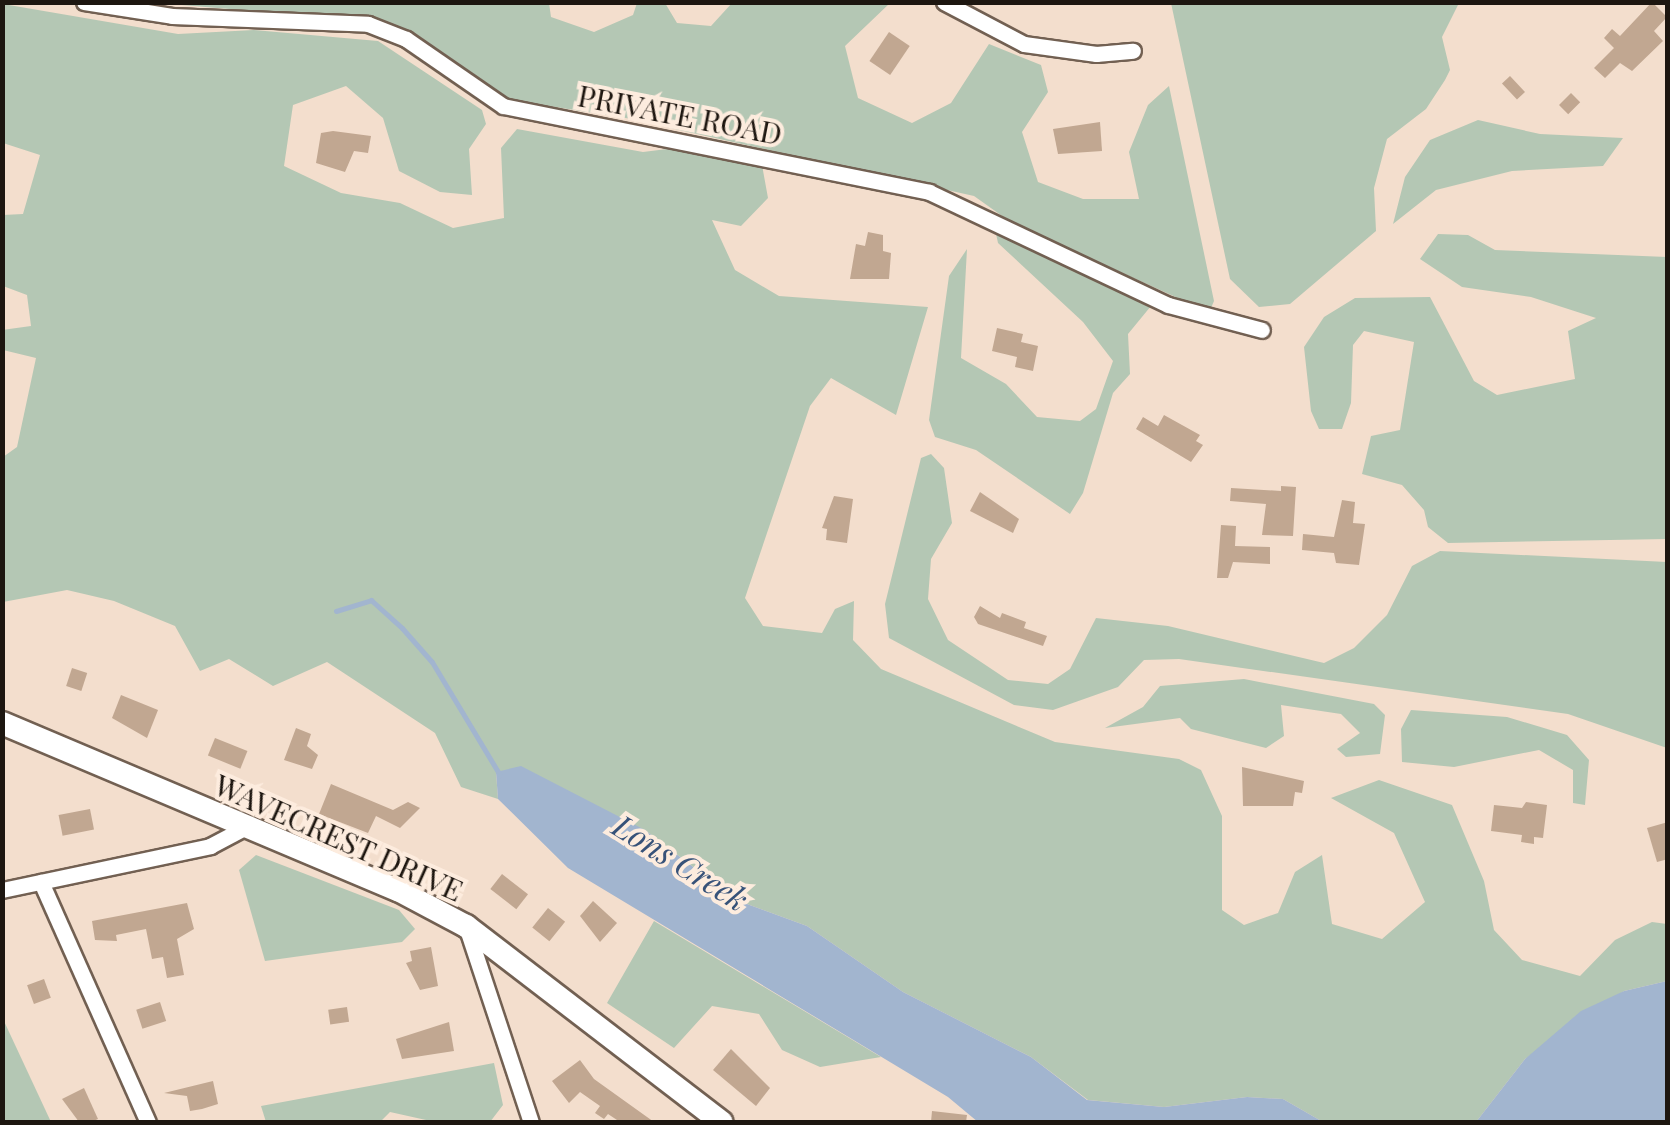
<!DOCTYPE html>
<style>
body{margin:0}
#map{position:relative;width:1670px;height:1125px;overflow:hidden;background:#f3decd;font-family:"Playfair Display",serif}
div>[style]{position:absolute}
.green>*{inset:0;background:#b4c7b4}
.water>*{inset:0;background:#a2b5cf}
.stream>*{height:5px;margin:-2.5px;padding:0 2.5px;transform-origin:2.5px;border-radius:2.5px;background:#a2b5cf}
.building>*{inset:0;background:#c1a791;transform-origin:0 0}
.roads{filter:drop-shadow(2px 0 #726052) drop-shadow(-2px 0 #726052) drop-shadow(0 2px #726052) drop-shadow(0 -2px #726052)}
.street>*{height:15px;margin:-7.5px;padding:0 7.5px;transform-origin:7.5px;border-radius:7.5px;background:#fff}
.secondary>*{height:22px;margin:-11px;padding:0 11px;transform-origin:11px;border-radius:11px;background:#fff}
span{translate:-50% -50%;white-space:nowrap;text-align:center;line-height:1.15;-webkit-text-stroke:8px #fdecde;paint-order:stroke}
.street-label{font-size:30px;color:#1d1610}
.water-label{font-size:32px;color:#375279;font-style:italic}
.frame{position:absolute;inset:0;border:5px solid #1d1610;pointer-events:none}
</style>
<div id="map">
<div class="green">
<div style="clip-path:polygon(158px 3px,549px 3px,551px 17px,594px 32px,633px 15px,637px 3px,665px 3px,677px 23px,711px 26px,732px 3px,890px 3px,845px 46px,858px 98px,912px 123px,951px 103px,989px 44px,1041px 65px,1048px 92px,1022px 132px,1038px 182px,1083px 199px,1139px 199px,1129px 152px,1148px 105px,1169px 86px,1214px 301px,1211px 308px,1191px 304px,1012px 223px,974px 196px,626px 118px,510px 100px,382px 22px)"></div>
<div style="clip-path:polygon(1459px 3px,1442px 37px,1450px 70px,1445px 80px,1426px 109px,1387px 139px,1374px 188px,1376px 231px,1290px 304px,1259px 307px,1230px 279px,1171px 3px)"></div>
<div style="clip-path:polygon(3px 4px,178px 34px,254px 30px,378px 41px,482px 110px,486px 124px,469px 149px,472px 195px,440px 192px,399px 171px,383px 118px,346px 86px,293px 105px,284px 166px,341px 193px,400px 203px,453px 228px,504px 218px,501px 148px,517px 129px,643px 152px,683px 147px,762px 165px,768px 198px,741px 226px,712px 220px,735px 270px,779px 296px,928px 307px,896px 415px,831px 378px,810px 406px,745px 598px,763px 626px,822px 633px,835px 609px,854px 601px,853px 640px,881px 669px,1055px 742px,1179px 759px,1201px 770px,1222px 816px,1222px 910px,1244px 925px,1278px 913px,1295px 872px,1322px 855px,1332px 924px,1382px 939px,1425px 902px,1394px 833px,1331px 798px,1379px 780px,1452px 805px,1484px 881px,1494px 930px,1522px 960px,1580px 976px,1615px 940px,1652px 922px,1667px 924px,1667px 981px,1624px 991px,1525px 1059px,1476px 1122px,1323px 1122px,1283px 1099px,1247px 1097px,1164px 1107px,1088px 1100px,1031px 1057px,903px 992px,807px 926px,736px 900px,645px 830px,496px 772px,498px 799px,461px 787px,435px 733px,327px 662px,273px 686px,229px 659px,200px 671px,175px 626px,114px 601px,67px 590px,3px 602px,3px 457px,17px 447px,36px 358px,3px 350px,2px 330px,31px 326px,27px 295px,3px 286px,3px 215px,23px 214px,40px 155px,3px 143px)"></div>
<div style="clip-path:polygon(1478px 120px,1540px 134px,1623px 138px,1603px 166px,1512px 171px,1436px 190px,1393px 224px,1405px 177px,1430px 140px)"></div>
<div style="clip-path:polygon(995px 229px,1151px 306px,1128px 334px,1130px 374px,1113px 393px,1083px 493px,1070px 514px,976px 450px,935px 437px,929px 420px,949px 276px,967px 249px,961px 358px,1006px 384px,1037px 417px,1080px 421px,1096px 409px,1113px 361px,1083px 322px,998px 243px)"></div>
<div style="clip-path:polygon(1438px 234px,1468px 235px,1495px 250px,1667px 257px,1667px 539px,1448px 543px,1428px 527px,1424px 510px,1402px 485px,1362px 474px,1371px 436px,1400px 430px,1414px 342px,1364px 331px,1353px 345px,1351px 403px,1342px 429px,1319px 429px,1311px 411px,1304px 347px,1324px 317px,1355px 298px,1430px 297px,1474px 381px,1497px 395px,1575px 379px,1568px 331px,1596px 318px,1531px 297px,1462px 287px,1420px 259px)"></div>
<div style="clip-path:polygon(931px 454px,944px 468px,952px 523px,931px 559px,928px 599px,948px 640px,1008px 680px,1048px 684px,1070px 669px,1096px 618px,1168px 626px,1324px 663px,1354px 648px,1387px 615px,1412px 566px,1440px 551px,1667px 562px,1667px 748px,1568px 714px,1179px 659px,1144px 660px,1118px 687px,1053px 710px,1014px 705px,889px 638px,885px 604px,921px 458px)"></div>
<div style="clip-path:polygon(1244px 679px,1374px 704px,1385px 715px,1380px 754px,1346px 757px,1337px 749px,1360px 733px,1341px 714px,1281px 705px,1284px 736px,1266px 748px,1191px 729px,1180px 718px,1105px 728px,1143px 707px,1160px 686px)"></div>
<div style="clip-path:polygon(1411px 710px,1507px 717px,1567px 735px,1589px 760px,1585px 805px,1573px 803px,1573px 770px,1539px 750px,1454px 767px,1402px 762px,1401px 729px)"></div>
<div style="clip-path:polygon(256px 855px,399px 910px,415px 929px,402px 942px,265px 961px,239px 870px)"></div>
<div style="clip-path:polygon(654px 921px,881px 1057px,820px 1067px,782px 1050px,759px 1014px,712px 1006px,674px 1048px,607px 1003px)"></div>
<div style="clip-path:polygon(2px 1019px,3px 1019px,51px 1122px,3px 1122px)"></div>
<div style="clip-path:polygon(494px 1063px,503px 1105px,490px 1122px,435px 1122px,390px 1112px,380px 1122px,266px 1122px,261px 1106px)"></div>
</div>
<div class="water">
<div style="clip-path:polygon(521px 766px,645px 830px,736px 900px,807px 926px,903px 992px,1031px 1057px,1087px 1100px,1164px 1107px,1247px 1097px,1283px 1099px,1323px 1122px,978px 1122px,948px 1097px,568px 868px,498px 799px,496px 772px)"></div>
<div style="clip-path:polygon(1667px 981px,1667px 1122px,1476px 1122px,1525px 1059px,1581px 1011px,1624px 991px)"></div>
</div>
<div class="stream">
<div style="left:336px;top:611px;width:37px;rotate:-17deg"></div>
<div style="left:371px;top:600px;width:42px;rotate:42.1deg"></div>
<div style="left:402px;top:628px;width:45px;rotate:48.6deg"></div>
<div style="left:432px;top:662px;width:132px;rotate:59deg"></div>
</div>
<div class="building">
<div style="clip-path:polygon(1652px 2px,1667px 17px,1654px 31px,1663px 41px,1632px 71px,1620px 63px,1605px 78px,1594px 68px,1614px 48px,1604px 38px,1612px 29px,1620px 36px)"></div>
<div style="left:889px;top:32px;width:25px;height:35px;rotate:34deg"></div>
<div style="left:1510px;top:76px;width:22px;height:11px;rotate:47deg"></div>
<div style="left:1571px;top:93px;width:13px;height:17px;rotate:45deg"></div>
<div style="clip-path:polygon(1100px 122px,1102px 151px,1058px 154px,1053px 129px)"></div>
<div style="clip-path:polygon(333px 131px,371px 136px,368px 153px,354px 151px,345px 172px,316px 163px,321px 133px)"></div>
<div style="clip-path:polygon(868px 232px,883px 235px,883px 251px,891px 253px,889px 279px,850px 279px,856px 244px,865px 246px)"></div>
<div style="clip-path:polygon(997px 328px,1023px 334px,1021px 342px,1038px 346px,1033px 371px,1015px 367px,1017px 357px,992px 351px)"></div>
<div style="clip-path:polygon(1164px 415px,1200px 435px,1196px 441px,1203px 445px,1191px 462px,1136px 429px,1143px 417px,1158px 426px)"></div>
<div style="clip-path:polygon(1281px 486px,1296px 487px,1293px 536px,1262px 535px,1266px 504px,1230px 501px,1231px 488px,1281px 491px)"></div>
<div style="clip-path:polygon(980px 492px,1019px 519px,1013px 533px,970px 511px)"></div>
<div style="clip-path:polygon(834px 496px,853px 499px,847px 543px,826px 540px,827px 529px,822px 528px)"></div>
<div style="clip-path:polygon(1342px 500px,1355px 502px,1353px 523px,1365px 524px,1359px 565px,1336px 563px,1334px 553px,1302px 550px,1303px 534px,1334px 537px)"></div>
<div style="clip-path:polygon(1221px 525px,1236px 526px,1235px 546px,1270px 547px,1270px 564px,1233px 562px,1228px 578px,1217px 578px)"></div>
<div style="clip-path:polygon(980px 606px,1000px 618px,1002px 613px,1026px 622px,1024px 628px,1047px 636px,1043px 646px,978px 624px,974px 617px)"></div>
<div style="left:72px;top:668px;width:16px;height:19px;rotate:18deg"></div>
<div style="clip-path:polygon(121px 695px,158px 710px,147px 738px,112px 718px)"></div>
<div style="clip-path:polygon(296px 728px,311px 734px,307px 746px,318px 755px,312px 769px,284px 760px)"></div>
<div style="left:215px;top:738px;width:35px;height:19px;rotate:22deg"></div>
<div style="clip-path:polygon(1242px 767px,1304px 781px,1302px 793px,1295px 792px,1293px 806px,1243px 806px)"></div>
<div style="clip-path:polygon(331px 784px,393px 810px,408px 802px,420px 808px,400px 828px,376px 816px,368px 833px,319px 814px)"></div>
<div style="clip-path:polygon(1526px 802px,1547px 805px,1543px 838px,1534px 837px,1534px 844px,1521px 842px,1522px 835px,1491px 831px,1494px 805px,1522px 808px)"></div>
<div style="left:90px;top:809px;width:21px;height:32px;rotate:79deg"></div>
<div style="clip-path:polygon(1668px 822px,1668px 859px,1657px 862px,1647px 828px)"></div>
<div style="left:502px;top:874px;width:33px;height:19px;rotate:38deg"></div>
<div style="clip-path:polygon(593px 901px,617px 923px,600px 942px,580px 916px)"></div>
<div style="clip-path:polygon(187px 903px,194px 929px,177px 939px,184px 975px,167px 978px,163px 957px,152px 959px,146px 929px,116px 935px,117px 941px,95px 940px,92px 921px)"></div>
<div style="left:548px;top:908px;width:22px;height:25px;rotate:39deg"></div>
<div style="clip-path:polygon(431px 947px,438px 986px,420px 990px,406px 963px,412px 961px,410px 951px)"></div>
<div style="left:44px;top:979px;width:20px;height:18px;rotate:70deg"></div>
<div style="left:160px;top:1002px;width:20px;height:25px;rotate:72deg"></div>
<div style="left:347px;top:1007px;width:15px;height:19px;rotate:82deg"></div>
<div style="clip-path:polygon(449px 1022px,454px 1051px,402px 1059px,396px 1039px)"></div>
<div style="clip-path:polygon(731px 1049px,770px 1088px,756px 1106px,713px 1070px)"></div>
<div style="clip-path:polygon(580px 1060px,594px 1079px,654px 1122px,620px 1122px,608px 1114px,604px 1119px,595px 1113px,600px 1106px,580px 1092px,569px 1103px,552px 1081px)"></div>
<div style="clip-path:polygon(213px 1081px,218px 1104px,202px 1109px,190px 1111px,187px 1096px,164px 1093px)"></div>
<div style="clip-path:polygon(84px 1088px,98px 1119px,91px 1122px,79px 1122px,62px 1099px)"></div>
<div style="clip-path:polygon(932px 1111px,967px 1115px,966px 1122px,931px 1122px)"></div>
</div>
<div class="roads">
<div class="street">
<div style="left:84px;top:2px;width:89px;rotate:9deg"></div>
<div style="left:172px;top:16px;width:196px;rotate:2.3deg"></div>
<div style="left:368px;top:24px;width:41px;rotate:21.5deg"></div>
<div style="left:406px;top:39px;width:118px;rotate:34.6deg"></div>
<div style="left:503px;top:106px;width:435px;rotate:11.4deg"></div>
<div style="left:929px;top:192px;width:264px;rotate:25.3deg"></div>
<div style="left:1168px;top:305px;width:97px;rotate:14.9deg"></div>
<div style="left:944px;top:2px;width:90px;rotate:27.7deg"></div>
<div style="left:1024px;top:44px;width:73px;rotate:7.9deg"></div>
<div style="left:1096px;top:54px;width:37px;rotate:-5deg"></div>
<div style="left:41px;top:882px;width:263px;rotate:66deg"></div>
<div style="left:2px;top:890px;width:213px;rotate:-11.9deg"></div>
<div style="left:210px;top:846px;width:41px;rotate:-27.8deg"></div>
<div style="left:466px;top:926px;width:206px;rotate:71.7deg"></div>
</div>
<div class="secondary">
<div style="left:2px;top:723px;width:430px;rotate:22.9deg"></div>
<div style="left:398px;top:890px;width:77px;rotate:27.9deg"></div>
<div style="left:466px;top:926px;width:322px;rotate:37.5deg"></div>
</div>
</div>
<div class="street-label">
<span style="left:680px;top:114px;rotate:11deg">PRIVATE ROAD</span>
<span style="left:339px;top:837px;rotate:24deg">WAVECREST DRIVE</span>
</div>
<div class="water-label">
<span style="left:681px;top:862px;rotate:32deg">Lons Creek</span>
</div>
<div class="frame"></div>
</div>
